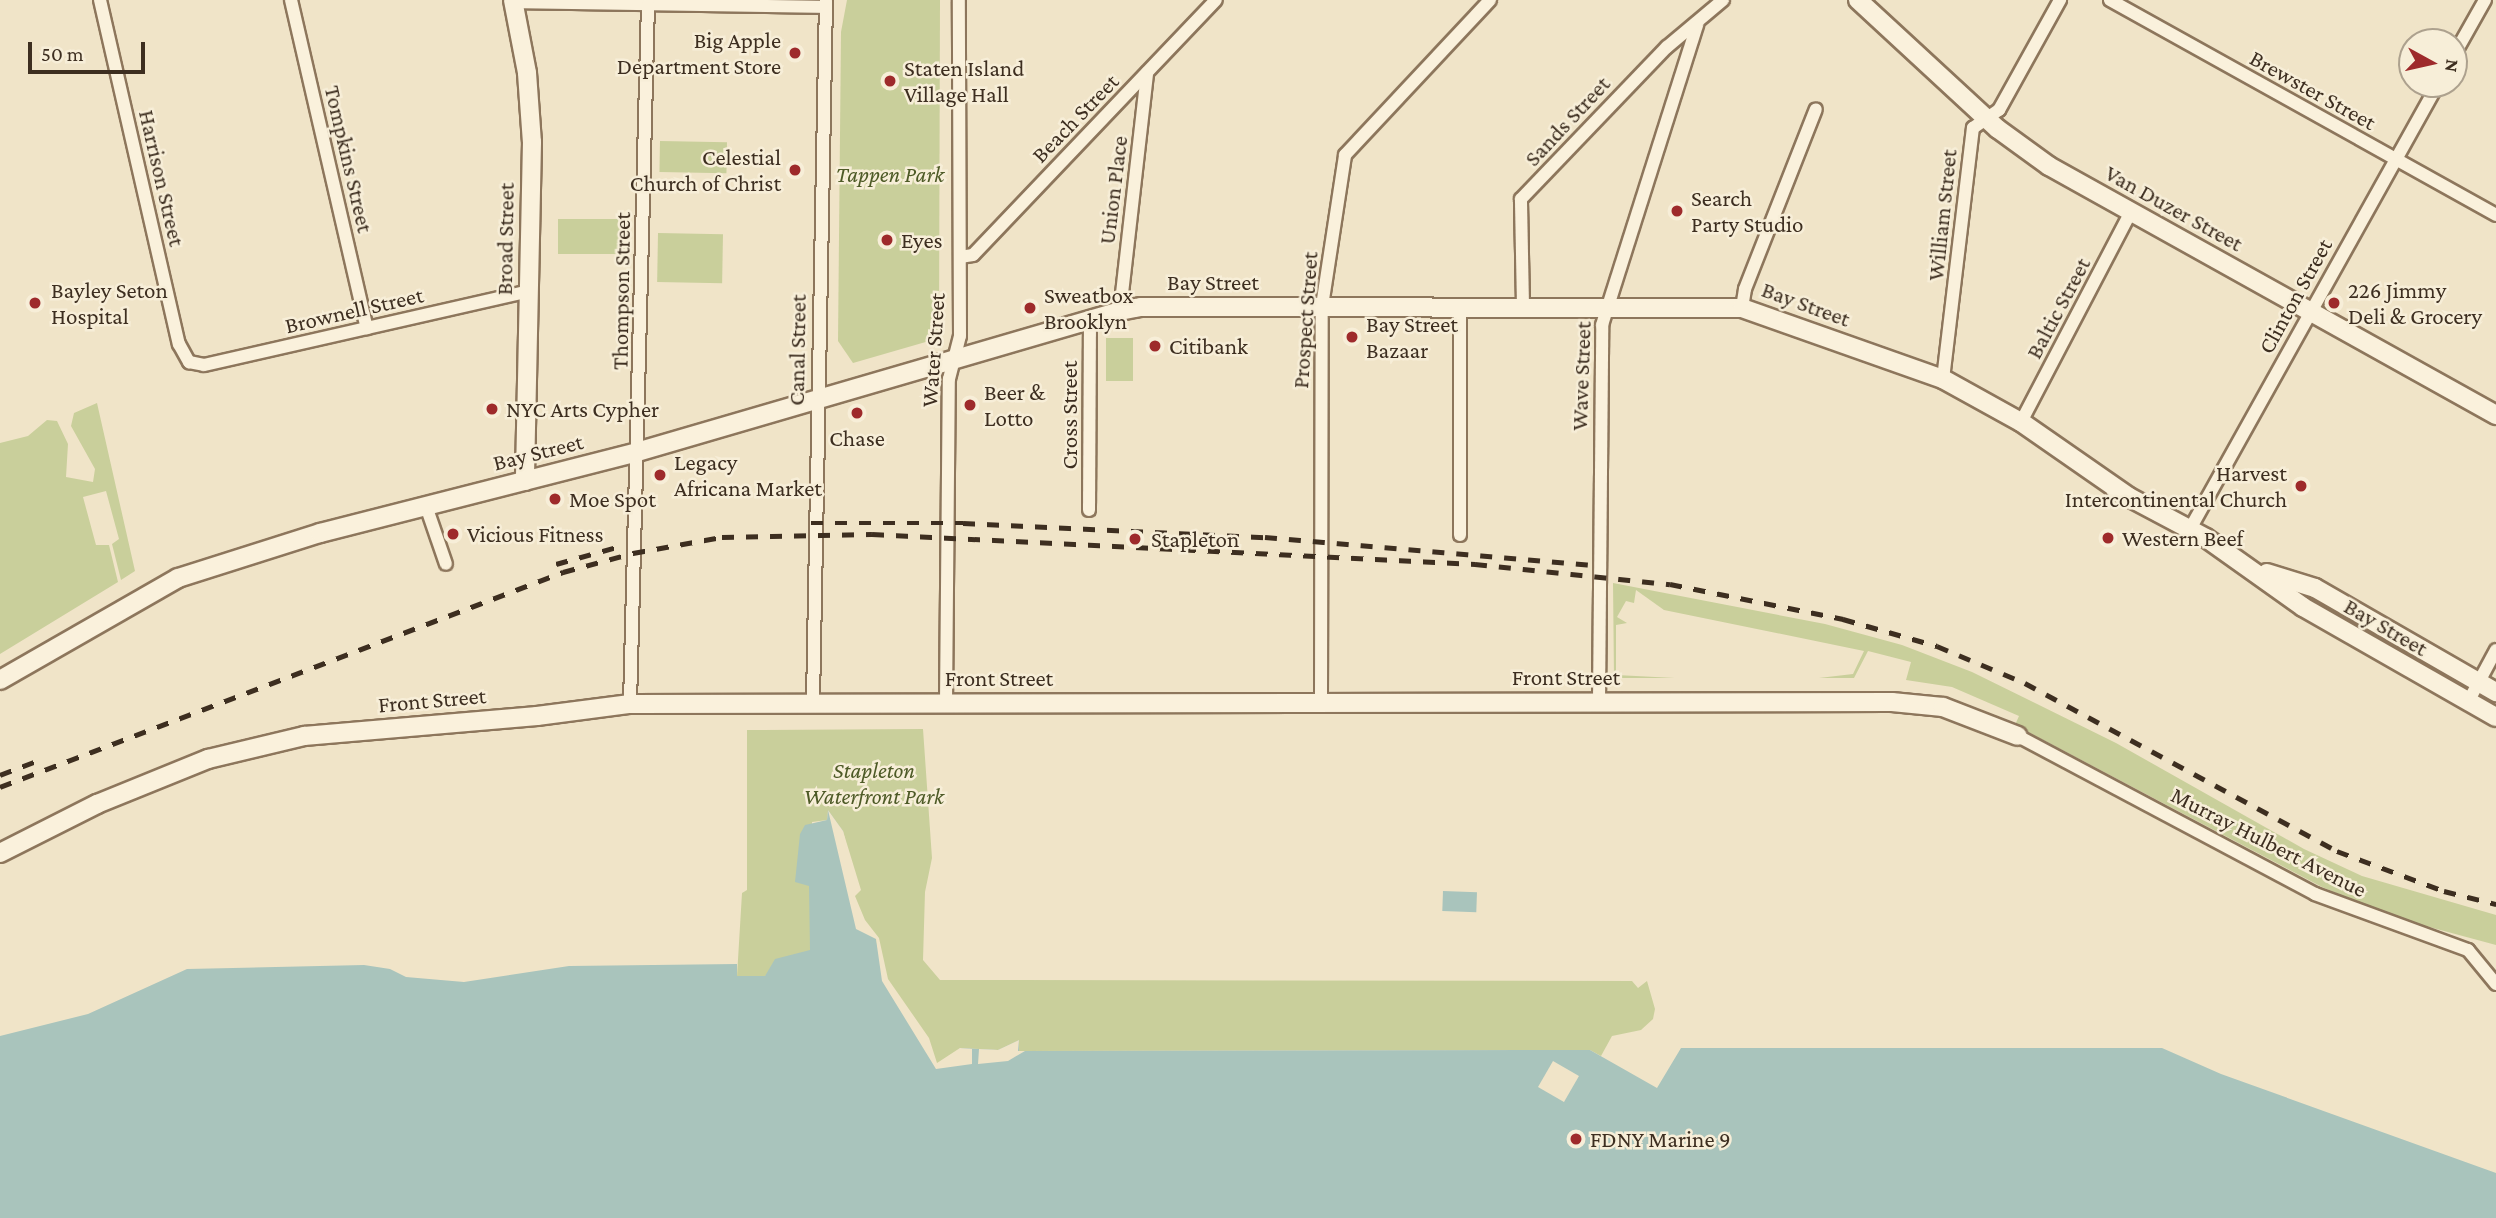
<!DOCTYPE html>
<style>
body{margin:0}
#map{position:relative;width:2496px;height:1218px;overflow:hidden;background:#f0e4c8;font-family:"Crimson Pro",serif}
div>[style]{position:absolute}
.green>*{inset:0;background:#c9cf9b;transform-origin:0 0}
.water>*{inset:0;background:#a9c4bc;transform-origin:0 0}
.pier>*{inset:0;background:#f0e4c8;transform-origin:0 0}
.roads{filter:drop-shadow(2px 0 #8d765c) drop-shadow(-2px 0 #8d765c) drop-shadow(0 2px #8d765c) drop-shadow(0 -2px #8d765c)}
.street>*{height:12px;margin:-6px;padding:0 6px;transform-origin:6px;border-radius:6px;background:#faf1dc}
.secondary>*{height:18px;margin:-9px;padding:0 9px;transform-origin:9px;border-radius:9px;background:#faf1dc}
.rail>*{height:4.5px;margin-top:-2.25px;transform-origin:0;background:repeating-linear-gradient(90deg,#3d2e20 0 12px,transparent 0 24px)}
.dots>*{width:19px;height:19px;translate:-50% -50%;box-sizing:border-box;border:4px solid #f7eed8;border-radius:50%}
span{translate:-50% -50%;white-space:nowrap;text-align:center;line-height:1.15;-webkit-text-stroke:5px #f7eed8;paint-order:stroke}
.poi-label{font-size:23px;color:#3d2e20}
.right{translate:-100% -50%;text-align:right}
.left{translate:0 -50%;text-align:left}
.street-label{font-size:23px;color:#3d2e20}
.park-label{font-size:23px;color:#4d5a26;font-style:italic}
.north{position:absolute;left:2398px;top:28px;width:70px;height:70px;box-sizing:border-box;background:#f7eed8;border:2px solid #ada18e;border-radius:50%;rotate:98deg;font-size:19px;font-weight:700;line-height:28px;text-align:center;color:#3d2e20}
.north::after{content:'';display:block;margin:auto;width:24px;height:32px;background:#9e2a2b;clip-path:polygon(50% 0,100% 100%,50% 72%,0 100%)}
.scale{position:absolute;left:28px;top:42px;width:117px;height:32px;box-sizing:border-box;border:4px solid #3d2e20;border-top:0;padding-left:9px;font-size:21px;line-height:24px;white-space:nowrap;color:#3d2e20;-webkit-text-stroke:5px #f7eed8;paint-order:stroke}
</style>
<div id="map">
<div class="green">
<div style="clip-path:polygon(847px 0,940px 0,939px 332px,936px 339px,853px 363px,838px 341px,841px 32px)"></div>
<div style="left:660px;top:141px;width:67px;height:31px;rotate:1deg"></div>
<div style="left:558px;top:219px;width:67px;height:35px"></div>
<div style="left:658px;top:233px;width:65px;height:49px;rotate:1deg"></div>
<div style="left:1133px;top:338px;width:43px;height:27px;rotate:90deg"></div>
<div style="clip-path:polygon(97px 403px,135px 571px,121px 580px,112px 544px,119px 539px,106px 491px,83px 497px,96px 545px,109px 545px,118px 582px,0 654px,0 443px,28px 436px,47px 420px,57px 421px,68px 444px,66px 477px,93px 482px,95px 469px,71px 426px,74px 413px)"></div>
<div style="clip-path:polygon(1613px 583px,1825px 624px,1902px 645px,1972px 672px,2116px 743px,2304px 849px,2362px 876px,2496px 915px,2496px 945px,2396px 918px,2322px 887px,2015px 725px,2019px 716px,1952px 687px,1906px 680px,1911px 662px,1868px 651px,1854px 678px,1819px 678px,1853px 674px,1864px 651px,1664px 610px,1636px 590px,1634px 603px,1626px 601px,1617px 617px,1627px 623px,1616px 625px,1616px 675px,1675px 678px,1614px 678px)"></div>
<div style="clip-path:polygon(923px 729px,932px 858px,925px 892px,923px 960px,940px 980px,1632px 981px,1638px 988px,1647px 981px,1655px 1009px,1653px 1019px,1641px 1030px,1612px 1036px,1601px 1056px,1590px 1050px,1018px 1051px,1018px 1041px,998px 1050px,960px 1048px,936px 1069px,859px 1060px,861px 922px,851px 895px,857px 889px,843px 831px,828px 811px,827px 820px,812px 822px,810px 903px,856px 929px,765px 976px,737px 976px,742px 893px,747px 890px,747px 730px)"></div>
</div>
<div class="water">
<div style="clip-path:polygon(828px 810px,843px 831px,851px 896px,861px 922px,876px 939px,884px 980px,926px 1040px,936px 1069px,960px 1048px,998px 1050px,1019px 1040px,1019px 1051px,1590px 1050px,1657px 1088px,1681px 1048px,2162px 1048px,2221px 1074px,2496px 1173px,2496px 1218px,0 1218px,0 1036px,88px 1014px,187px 969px,364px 965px,390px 969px,406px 977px,464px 982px,569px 966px,737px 964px,737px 976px,765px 976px,775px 959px,810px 950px,809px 886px,795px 882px,800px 834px,805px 825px,827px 820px)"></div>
<div style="left:1443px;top:891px;width:34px;height:20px;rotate:2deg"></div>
</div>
<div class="pier">
<div style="clip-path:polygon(828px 810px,843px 831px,861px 890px,855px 896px,865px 920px,879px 938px,888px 979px,929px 1038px,937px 1063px,960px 1048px,972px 1049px,972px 1064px,936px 1069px,882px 981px,876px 939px,856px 929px)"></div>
<div style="clip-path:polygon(1019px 1040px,1018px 1051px,1025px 1051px,1008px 1061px,978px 1064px,979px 1049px,998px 1050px)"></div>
<div style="left:1553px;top:1061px;width:30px;height:30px;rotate:30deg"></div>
</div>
<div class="roads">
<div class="street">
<div style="left:100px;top:0;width:353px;rotate:77.1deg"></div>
<div style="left:179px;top:344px;width:21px;rotate:61deg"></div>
<div style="left:189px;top:362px;width:15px;rotate:11deg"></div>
<div style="left:204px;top:365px;width:333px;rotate:-12.8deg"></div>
<div style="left:291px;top:0;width:337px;rotate:77deg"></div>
<div style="left:2110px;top:0;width:442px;rotate:29.1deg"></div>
<div style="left:513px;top:2px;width:312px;rotate:0.9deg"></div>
<div style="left:2454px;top:55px;width:63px;rotate:-60.6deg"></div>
<div style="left:960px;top:257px;width:13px;rotate:-9deg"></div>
<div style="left:973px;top:255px;width:352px;rotate:-46.4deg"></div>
<div style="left:1460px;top:306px;width:229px;rotate:90deg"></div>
<div style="left:1523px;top:306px;width:107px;rotate:-91.1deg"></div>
<div style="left:1521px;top:199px;width:211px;rotate:-46.2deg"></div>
<div style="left:1667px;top:47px;width:73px;rotate:-40deg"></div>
<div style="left:1742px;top:308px;width:19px;rotate:-81deg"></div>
<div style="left:1745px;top:289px;width:193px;rotate:-68.5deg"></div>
<div style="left:1120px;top:311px;width:240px;rotate:-83.5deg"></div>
<div style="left:1943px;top:379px;width:253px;rotate:-83.2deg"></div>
<div style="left:1973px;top:128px;width:32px;rotate:-35deg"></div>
<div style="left:1999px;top:110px;width:126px;rotate:-61deg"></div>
<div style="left:2021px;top:422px;width:237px;rotate:-62.4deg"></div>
<div style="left:426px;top:506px;width:61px;rotate:71deg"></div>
<div style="left:1089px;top:510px;width:190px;rotate:-89.7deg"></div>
<div style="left:2190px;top:529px;width:509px;rotate:-60.87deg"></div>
<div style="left:813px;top:702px;width:702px;rotate:-88.94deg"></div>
<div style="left:1321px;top:702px;width:396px;rotate:-89.9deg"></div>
<div style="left:1322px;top:306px;width:153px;rotate:-81.3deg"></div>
<div style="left:1345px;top:155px;width:212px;rotate:-46.9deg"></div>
<div style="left:1599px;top:702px;width:377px;rotate:-89.5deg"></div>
<div style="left:1602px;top:325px;width:315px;rotate:-72.4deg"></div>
<div style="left:2468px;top:702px;width:59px;rotate:-61.7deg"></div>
<div style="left:946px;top:703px;width:324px;rotate:-89.5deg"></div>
<div style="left:949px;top:379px;width:44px;rotate:-75.7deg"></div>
<div style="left:960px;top:336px;width:336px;rotate:-90.2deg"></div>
<div style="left:630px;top:704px;width:700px;rotate:-88.53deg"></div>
<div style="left:2018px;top:736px;width:336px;rotate:28deg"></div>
<div style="left:2315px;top:894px;width:163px;rotate:20.1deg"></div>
<div style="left:2468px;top:950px;width:44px;rotate:50.5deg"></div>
</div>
<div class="secondary">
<div style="left:513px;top:0;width:74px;rotate:79.1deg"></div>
<div style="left:527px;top:73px;width:69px;rotate:85.9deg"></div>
<div style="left:532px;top:142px;width:339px;rotate:91.2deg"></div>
<div style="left:1858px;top:0;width:190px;rotate:42.7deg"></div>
<div style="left:1998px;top:129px;width:63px;rotate:36deg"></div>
<div style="left:2049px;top:166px;width:512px;rotate:29.12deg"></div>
<div style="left:2267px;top:573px;width:50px;rotate:17.4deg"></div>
<div style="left:2315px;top:588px;width:209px;rotate:29.9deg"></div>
<div style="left:0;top:680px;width:205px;rotate:-29.8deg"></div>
<div style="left:178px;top:578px;width:149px;rotate:-17.6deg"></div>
<div style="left:320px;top:533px;width:327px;rotate:-14.3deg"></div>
<div style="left:637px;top:452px;width:503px;rotate:-16.27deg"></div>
<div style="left:1120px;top:311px;width:21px;rotate:-11deg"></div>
<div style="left:1141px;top:307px;width:601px;rotate:0.1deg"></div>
<div style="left:1742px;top:308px;width:213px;rotate:19.5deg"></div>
<div style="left:1943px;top:379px;width:89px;rotate:28.9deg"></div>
<div style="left:2021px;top:422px;width:131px;rotate:34.8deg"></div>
<div style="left:2129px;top:497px;width:87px;rotate:28deg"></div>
<div style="left:2206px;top:538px;width:119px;rotate:35.4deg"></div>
<div style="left:2303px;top:607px;width:222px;rotate:29.7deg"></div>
<div style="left:0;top:853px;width:109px;rotate:-26.8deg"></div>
<div style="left:97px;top:804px;width:120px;rotate:-22.1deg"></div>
<div style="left:208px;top:759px;width:99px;rotate:-13.5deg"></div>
<div style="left:304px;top:736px;width:234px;rotate:-4.9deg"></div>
<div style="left:537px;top:716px;width:94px;rotate:-7.4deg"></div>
<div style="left:630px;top:704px;width:1262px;rotate:-0.09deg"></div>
<div style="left:1892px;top:702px;width:51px;rotate:5.6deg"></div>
<div style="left:1943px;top:707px;width:80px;rotate:21.1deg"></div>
</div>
</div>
<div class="rail">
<div style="left:811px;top:523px;width:152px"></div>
<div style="left:963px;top:523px;width:302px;rotate:2.7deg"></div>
<div style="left:1265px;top:537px;width:329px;rotate:4.9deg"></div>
<div style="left:556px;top:564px;width:71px;rotate:-15.6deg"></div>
<div style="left:0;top:775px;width:39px;rotate:-21deg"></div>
<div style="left:0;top:787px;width:603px;rotate:-20.9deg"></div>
<div style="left:563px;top:572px;width:73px;rotate:-15.2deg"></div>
<div style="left:633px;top:553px;width:90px;rotate:-10.2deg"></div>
<div style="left:722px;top:537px;width:150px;rotate:-1.1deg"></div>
<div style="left:872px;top:534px;width:604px;rotate:2.85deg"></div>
<div style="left:1475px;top:564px;width:196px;rotate:5.9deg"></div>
<div style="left:1670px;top:584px;width:177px;rotate:11.4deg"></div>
<div style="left:1843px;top:619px;width:98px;rotate:16deg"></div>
<div style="left:1937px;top:646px;width:95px;rotate:22.8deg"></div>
<div style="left:2025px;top:683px;width:354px;rotate:28.3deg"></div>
<div style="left:2337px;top:851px;width:114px;rotate:20.5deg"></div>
<div style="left:2444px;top:891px;width:54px;rotate:14deg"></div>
</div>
<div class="dots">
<div style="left:795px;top:53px;background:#9e2a2b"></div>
<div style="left:890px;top:81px;background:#9e2a2b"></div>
<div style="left:795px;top:170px;background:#9e2a2b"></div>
<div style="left:1677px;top:211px;background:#9e2a2b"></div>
<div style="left:887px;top:240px;background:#9e2a2b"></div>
<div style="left:35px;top:303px;background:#9e2a2b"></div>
<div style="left:2334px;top:303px;background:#9e2a2b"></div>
<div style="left:1030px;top:308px;background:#9e2a2b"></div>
<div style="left:1352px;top:337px;background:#9e2a2b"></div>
<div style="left:1155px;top:346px;background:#9e2a2b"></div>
<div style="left:970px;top:405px;background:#9e2a2b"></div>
<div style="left:492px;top:409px;background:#9e2a2b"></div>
<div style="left:857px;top:413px;background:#9e2a2b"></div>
<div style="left:660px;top:475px;background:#9e2a2b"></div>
<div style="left:2301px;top:486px;background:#9e2a2b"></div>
<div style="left:555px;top:499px;background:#9e2a2b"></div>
<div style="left:453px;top:534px;background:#9e2a2b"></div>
<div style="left:2108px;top:538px;background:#9e2a2b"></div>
<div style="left:1135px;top:539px;background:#9e2a2b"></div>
<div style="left:1576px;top:1139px;background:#9e2a2b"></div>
</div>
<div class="poi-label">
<span class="right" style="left:781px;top:53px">Big Apple<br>Department Store</span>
<span class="left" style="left:904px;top:81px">Staten Island<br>Village Hall</span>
<span class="right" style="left:781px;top:170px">Celestial<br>Church of Christ</span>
<span class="left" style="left:1691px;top:211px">Search<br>Party Studio</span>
<span class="left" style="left:901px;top:240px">Eyes</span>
<span class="left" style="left:51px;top:303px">Bayley Seton<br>Hospital</span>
<span class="left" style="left:2348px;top:303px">226 Jimmy<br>Deli &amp; Grocery</span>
<span class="left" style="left:1044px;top:308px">Sweatbox<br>Brooklyn</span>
<span class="left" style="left:1366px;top:337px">Bay Street<br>Bazaar</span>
<span class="left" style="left:1169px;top:346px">Citibank</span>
<span class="left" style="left:984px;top:405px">Beer &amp;<br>Lotto</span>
<span class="left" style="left:506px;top:409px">NYC Arts Cypher</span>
<span style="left:857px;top:438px">Chase</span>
<span class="left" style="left:674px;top:475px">Legacy<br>Africana Market</span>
<span class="right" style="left:2287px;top:486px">Harvest<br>Intercontinental Church</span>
<span class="left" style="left:569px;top:499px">Moe Spot</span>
<span class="left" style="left:467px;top:534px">Vicious Fitness</span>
<span class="left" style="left:2122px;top:538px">Western Beef</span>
<span class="left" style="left:1151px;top:539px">Stapleton</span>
<span class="left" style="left:1590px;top:1139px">FDNY Marine 9</span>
</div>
<div class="street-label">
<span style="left:2313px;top:90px;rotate:29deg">Brewster Street</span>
<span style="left:1075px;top:118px;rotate:-46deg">Beach Street</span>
<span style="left:1567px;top:121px;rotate:-47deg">Sands Street</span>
<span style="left:349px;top:159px;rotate:77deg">Tompkins Street</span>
<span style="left:162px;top:178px;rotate:77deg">Harrison Street</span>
<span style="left:1113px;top:190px;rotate:-83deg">Union Place</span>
<span style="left:2174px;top:208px;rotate:29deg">Van Duzer Street</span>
<span style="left:1942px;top:215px;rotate:-84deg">William Street</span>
<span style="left:505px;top:239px;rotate:-89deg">Broad Street</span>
<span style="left:1213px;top:282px">Bay Street</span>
<span style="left:621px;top:291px;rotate:-89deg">Thompson Street</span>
<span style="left:2295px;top:296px;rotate:-61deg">Clinton Street</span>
<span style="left:1806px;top:304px;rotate:20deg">Bay Street</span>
<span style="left:2058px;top:308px;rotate:-62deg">Baltic Street</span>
<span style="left:354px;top:310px;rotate:-13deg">Brownell Street</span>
<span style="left:1305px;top:320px;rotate:-86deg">Prospect Street</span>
<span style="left:797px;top:350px;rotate:-89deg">Canal Street</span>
<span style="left:933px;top:350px;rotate:-86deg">Water Street</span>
<span style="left:1581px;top:376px;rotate:-88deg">Wave Street</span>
<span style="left:1069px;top:415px;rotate:-90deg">Cross Street</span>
<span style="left:538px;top:452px;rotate:-14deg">Bay Street</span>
<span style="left:2386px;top:627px;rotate:30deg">Bay Street</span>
<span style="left:1566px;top:677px">Front Street</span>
<span style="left:999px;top:678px">Front Street</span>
<span style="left:432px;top:700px;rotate:-5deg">Front Street</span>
<span style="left:2269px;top:842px;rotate:27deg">Murray Hulbert Avenue</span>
</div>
<div class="park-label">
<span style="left:890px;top:174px">Tappen Park</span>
<span style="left:874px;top:783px">Stapleton<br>Waterfront Park</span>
</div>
<div class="north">N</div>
<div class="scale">50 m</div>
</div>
